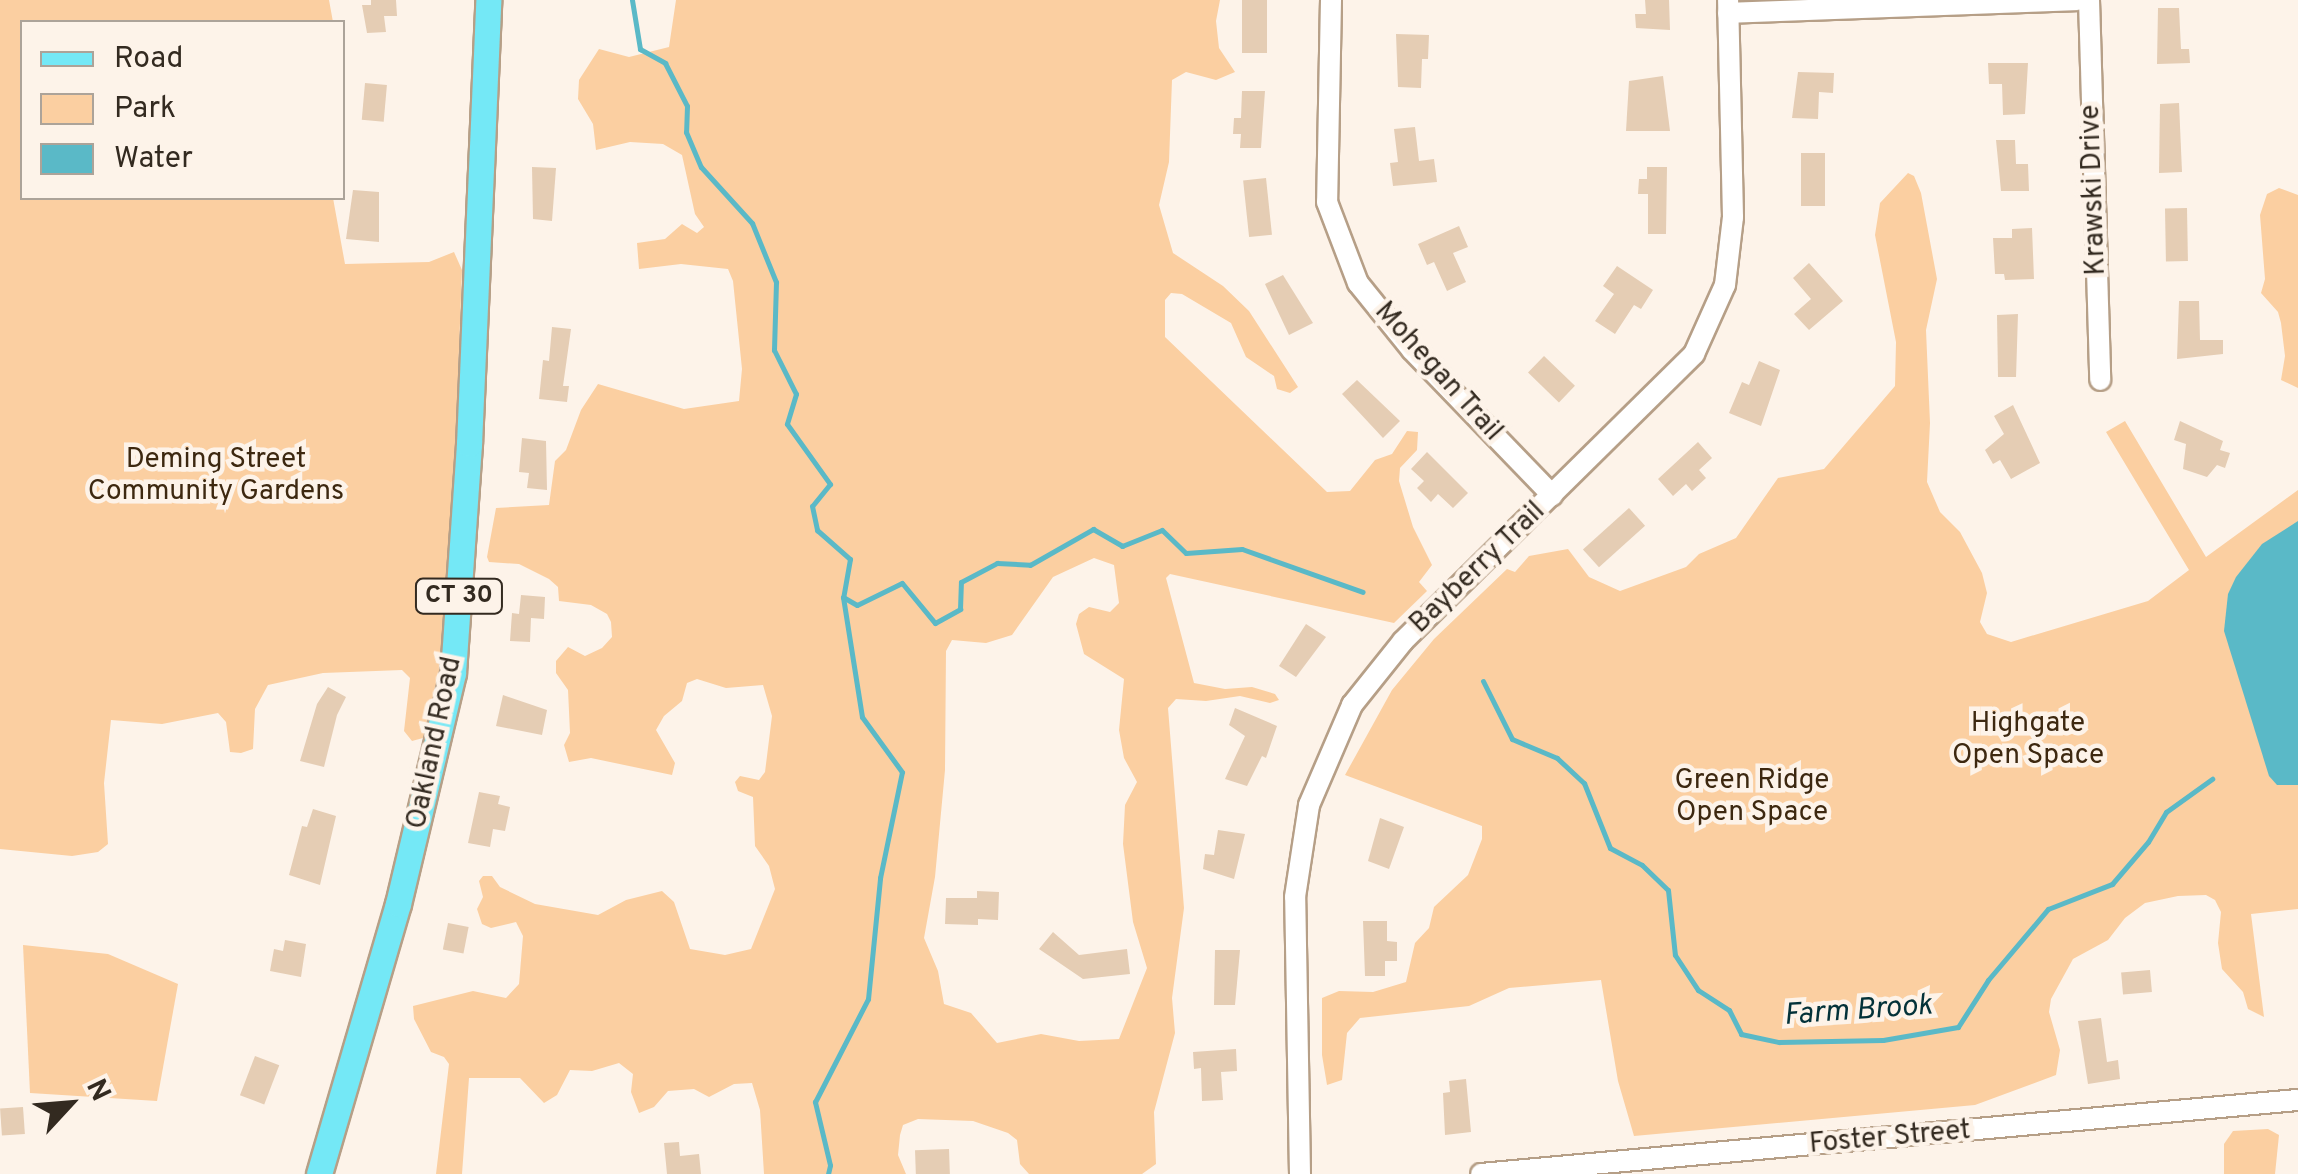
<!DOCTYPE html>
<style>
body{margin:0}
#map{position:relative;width:2298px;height:1174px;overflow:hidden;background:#fdf3e9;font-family:Overpass,sans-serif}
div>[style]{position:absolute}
.green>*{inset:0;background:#fbcfa1}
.water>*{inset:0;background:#5ab9c7}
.stream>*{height:5px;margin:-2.5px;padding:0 2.5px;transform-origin:2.5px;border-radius:2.5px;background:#5ab9c7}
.building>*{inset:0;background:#e5cdb4;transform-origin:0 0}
.roads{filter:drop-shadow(2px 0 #b69f87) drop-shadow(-2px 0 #b69f87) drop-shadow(0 2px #b69f87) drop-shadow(0 -2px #b69f87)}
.minor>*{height:20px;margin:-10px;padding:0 10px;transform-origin:10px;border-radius:10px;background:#fff}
.major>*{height:25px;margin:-12.5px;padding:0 12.5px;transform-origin:12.5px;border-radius:12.5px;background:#74e8f6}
span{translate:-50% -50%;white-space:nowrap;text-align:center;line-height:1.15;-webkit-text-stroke:9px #fdf3e9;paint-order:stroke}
.shield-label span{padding:2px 8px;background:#fdf3e9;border:2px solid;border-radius:8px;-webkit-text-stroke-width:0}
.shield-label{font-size:25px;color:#332a20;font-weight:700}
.street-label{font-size:28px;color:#332a20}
.park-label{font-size:28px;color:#3d2810}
.water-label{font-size:30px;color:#033239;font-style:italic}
.legend{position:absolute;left:20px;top:20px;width:325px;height:180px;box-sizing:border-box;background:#fdf3e9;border:2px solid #aca399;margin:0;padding:12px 18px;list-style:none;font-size:30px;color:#332a20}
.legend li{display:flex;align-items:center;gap:20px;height:50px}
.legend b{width:50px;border:2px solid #aca399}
.north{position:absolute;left:20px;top:1054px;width:100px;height:100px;-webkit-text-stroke:8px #fdf3e9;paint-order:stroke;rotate:64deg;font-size:28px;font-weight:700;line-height:40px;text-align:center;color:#332a20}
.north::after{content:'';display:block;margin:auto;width:35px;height:45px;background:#332a20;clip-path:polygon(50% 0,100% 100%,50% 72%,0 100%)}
</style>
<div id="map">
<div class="green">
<div style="clip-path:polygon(0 0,329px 0,333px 22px,22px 22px,22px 198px,333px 198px,345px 264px,429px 262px,454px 252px,462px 270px,447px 667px,423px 738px,412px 741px,404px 731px,410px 678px,402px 670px,323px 673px,268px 685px,255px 709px,253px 749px,241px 753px,230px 752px,226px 722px,218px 713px,162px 724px,111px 720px,104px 783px,108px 844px,98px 852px,72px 856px,0 849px)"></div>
<div style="clip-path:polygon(evenodd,676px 0,1220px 0,1216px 21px,1219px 48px,1235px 72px,1216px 80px,1186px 72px,1172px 80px,1169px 162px,1159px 205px,1173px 253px,1223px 286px,1249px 311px,1298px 387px,1290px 393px,1277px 389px,1274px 376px,1246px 357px,1231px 323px,1182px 294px,1171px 293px,1165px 300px,1165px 337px,1327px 492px,1350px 491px,1375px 460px,1392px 454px,1407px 431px,1418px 432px,1417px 450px,1400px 468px,1399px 481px,1413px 527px,1432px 565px,1419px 582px,1427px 591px,1394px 623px,1170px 574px,1166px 578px,1194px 683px,1225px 689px,1252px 687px,1275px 694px,1279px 700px,1270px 703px,1240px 696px,1206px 701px,1176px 699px,1168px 708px,1184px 908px,1172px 998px,1175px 1033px,1154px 1112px,1156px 1164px,1142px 1174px,1029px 1174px,1020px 1164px,1017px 1140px,1008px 1133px,973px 1121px,918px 1119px,903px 1125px,900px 1135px,898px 1155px,906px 1174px,764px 1174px,760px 1110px,752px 1083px,734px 1084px,709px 1097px,694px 1089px,668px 1091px,654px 1107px,639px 1113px,631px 1092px,633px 1074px,619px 1063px,592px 1071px,570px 1070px,557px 1095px,544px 1103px,520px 1078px,469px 1078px,462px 1174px,436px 1174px,449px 1064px,444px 1057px,431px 1052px,414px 1019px,413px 1006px,473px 991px,506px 998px,519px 984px,523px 936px,516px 922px,491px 928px,482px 924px,477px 909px,483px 897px,479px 881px,483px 876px,492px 876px,500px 887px,535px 904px,598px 915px,626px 900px,662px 891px,674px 902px,690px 949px,725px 955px,751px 949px,775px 889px,769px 866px,755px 846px,753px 797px,738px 791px,735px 782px,740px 776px,759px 780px,765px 772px,772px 716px,763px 685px,726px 688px,697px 679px,687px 683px,682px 701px,664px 716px,656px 730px,675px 763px,672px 775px,591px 758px,569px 762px,564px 745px,570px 733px,568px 690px,556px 673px,556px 661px,568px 647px,585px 656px,602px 648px,612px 637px,611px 622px,607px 614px,591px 605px,559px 601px,558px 587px,549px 579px,519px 564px,489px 562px,487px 557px,496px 508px,549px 505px,555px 461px,566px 450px,581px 410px,598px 384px,684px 409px,739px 401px,742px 369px,733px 281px,728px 269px,681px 264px,639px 269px,637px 243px,665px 239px,682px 224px,697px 233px,704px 227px,695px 214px,682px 155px,663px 144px,630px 142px,596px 150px,593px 124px,578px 99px,579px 80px,599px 49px,629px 57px,669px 47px,676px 0,1094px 558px,1114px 565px,1119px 603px,1110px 612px,1089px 607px,1079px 614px,1076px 624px,1084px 654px,1124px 679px,1119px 730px,1124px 758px,1137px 782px,1125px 805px,1123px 844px,1133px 922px,1147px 968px,1119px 1039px,1079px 1041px,1041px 1034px,997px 1043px,971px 1013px,944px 1004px,938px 971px,924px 938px,935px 877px,945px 770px,946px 651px,952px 640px,986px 643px,1012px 635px,1053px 577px,1094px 558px)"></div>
<div style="clip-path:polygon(1908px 173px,1914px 176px,1921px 193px,1937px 279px,1926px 330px,1930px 423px,1927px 482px,1940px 512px,1960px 532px,1982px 573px,1987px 593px,1980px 622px,1987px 634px,2011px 642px,2148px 601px,2189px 570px,2106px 432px,2125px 421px,2206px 557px,2298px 490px,2298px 909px,2251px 914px,2264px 1017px,2248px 1009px,2243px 992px,2222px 969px,2218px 943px,2221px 912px,2215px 900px,2206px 895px,2178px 896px,2145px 903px,2125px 918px,2108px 940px,2073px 959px,2051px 999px,2049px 1012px,2060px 1050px,2056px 1075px,1975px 1105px,1634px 1136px,1618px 1081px,1601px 980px,1509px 988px,1469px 1006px,1360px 1018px,1347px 1033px,1342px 1080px,1327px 1085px,1322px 1055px,1322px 998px,1339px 991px,1373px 992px,1406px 982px,1415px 943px,1429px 928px,1434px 907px,1468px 875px,1482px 839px,1482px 826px,1345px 775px,1392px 690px,1434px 639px,1507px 569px,1515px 572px,1529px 556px,1568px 549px,1589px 577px,1620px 591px,1686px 567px,1699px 554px,1736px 538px,1778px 478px,1824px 469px,1895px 386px,1896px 342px,1875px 235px,1880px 203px)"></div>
<div style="clip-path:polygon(2279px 188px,2298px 195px,2298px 388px,2281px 380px,2285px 356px,2281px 323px,2278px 312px,2261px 293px,2265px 279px,2260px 215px,2267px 194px)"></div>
<div style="clip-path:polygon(23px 945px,108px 954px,178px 984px,157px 1101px,30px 1093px)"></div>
<div style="clip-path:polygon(2268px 1129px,2279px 1135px,2275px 1174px,2224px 1174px,2224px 1144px,2233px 1131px)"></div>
</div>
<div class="water">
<div style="clip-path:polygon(2298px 521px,2298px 785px,2277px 785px,2269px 776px,2224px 631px,2228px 594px,2236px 577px,2262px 544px)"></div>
</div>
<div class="stream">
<div style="left:632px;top:0;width:50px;rotate:80.7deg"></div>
<div style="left:640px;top:49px;width:29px;rotate:29deg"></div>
<div style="left:665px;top:63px;width:48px;rotate:62.9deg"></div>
<div style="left:687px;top:106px;width:26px;rotate:92deg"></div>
<div style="left:686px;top:132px;width:38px;rotate:67deg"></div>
<div style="left:701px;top:167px;width:76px;rotate:47.7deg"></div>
<div style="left:752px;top:223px;width:64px;rotate:67.9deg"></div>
<div style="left:776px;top:282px;width:68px;rotate:91.7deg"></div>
<div style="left:774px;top:350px;width:49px;rotate:63.4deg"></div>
<div style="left:796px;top:394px;width:31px;rotate:107deg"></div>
<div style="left:787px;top:424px;width:74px;rotate:54.4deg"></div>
<div style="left:830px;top:484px;width:28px;rotate:129deg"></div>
<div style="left:812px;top:506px;width:25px;rotate:78deg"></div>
<div style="left:817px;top:530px;width:44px;rotate:41.3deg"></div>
<div style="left:850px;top:559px;width:39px;rotate:100deg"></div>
<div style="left:843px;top:597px;width:16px;rotate:30deg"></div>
<div style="left:857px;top:605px;width:50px;rotate:-26.1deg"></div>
<div style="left:902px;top:583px;width:52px;rotate:50.5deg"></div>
<div style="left:935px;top:623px;width:29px;rotate:-29deg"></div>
<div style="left:960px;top:609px;width:27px;rotate:-88deg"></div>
<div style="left:961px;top:582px;width:41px;rotate:-27.8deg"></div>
<div style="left:997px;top:563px;width:33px;rotate:3deg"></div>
<div style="left:1030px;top:565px;width:73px;rotate:-29.7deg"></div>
<div style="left:1093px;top:529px;width:34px;rotate:30deg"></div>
<div style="left:1122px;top:546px;width:43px;rotate:-21.8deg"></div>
<div style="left:1162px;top:530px;width:33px;rotate:44deg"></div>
<div style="left:1186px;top:553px;width:56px;rotate:-4.1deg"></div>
<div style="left:1242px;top:549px;width:128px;rotate:19.6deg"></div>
<div style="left:1483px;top:681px;width:65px;rotate:63.4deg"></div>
<div style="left:1512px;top:739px;width:49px;rotate:22.9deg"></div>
<div style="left:1557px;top:758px;width:37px;rotate:43deg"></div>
<div style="left:1584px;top:783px;width:70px;rotate:68.2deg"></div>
<div style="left:1610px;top:848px;width:36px;rotate:28deg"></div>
<div style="left:1642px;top:865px;width:36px;rotate:44deg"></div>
<div style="left:1668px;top:890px;width:65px;rotate:83.9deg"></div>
<div style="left:1675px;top:955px;width:42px;rotate:56.7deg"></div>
<div style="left:1698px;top:990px;width:37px;rotate:33deg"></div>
<div style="left:1729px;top:1010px;width:27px;rotate:63deg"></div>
<div style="left:1741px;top:1034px;width:39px;rotate:12deg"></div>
<div style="left:1779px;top:1042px;width:104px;rotate:-1.1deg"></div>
<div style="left:1883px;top:1040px;width:76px;rotate:-9.8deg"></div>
<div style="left:1958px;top:1027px;width:56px;rotate:-57.4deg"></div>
<div style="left:1988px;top:980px;width:93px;rotate:-49.8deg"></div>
<div style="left:2048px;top:909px;width:69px;rotate:-21.3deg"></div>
<div style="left:2112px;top:884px;width:55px;rotate:-49.4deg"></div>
<div style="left:2148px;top:842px;width:35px;rotate:-59deg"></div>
<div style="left:2166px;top:812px;width:57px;rotate:-35.7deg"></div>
<div style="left:828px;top:1174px;width:9px;rotate:-77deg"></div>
<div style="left:830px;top:1165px;width:65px;rotate:-103.4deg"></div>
<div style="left:815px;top:1102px;width:116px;rotate:-62.8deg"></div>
<div style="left:868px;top:999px;width:122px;rotate:-84.3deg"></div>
<div style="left:880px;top:878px;width:108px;rotate:-78.3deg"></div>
<div style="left:902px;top:772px;width:68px;rotate:-126deg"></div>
<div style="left:862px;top:717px;width:121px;rotate:-99deg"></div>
</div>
<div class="building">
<div style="clip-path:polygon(371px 0,396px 0,397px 16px,384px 16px,386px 32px,367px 33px,362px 5px,371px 5px)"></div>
<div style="left:1242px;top:0;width:25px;height:53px"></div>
<div style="clip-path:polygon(1645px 0,1669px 0,1670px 30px,1636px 28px,1635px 14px,1646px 14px)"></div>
<div style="clip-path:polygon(2158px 8px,2179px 8px,2181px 49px,2189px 49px,2190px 63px,2157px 64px)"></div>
<div style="clip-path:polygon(1396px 34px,1429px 35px,1428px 59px,1422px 59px,1421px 88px,1398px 87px)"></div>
<div style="clip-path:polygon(1988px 63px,2028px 63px,2025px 114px,2003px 115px,2002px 84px,1989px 84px)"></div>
<div style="clip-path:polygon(1798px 72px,1834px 73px,1833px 93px,1819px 92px,1818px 119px,1792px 118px)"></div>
<div style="clip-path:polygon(1663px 76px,1670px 131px,1626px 131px,1629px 81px)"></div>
<div style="left:365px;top:83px;width:22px;height:37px;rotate:5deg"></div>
<div style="clip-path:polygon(1242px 91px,1265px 91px,1261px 148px,1240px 148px,1241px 134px,1233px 134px,1234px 118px,1241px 118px)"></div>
<div style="clip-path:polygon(2179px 103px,2182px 172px,2159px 173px,2160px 104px)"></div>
<div style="clip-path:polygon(1415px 127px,1419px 161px,1434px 159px,1437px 182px,1393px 186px,1390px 163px,1398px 162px,1394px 129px)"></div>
<div style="clip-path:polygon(1996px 140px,2015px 140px,2016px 164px,2028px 164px,2029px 191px,2001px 191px)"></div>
<div style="left:1801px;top:153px;width:24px;height:53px"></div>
<div style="clip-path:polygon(532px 167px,556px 168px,552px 221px,533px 219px)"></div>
<div style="clip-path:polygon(1647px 167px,1667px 167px,1666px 234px,1648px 234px,1648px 194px,1638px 194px,1639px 179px,1647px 179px)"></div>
<div style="left:1266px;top:178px;width:57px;height:23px;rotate:84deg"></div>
<div style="clip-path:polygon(353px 190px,379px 192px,379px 242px,346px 239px)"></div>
<div style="left:2187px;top:208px;width:53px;height:22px;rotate:89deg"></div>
<div style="clip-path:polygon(1459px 226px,1468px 247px,1453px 253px,1466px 282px,1447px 291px,1434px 262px,1427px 265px,1418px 244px)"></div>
<div style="clip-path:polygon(2032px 228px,2034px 279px,2005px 280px,2004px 274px,1995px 274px,1993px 238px,2012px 238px,2012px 229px)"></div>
<div style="clip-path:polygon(1809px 263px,1843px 301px,1809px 330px,1794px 314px,1811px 299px,1793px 278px)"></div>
<div style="clip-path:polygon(1617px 266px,1653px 290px,1641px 309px,1634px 305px,1615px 334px,1595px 321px,1614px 294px,1603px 286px)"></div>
<div style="clip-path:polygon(1283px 275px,1313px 323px,1289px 335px,1265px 284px)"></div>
<div style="clip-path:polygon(2179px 301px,2199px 301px,2200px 340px,2223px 340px,2223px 354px,2177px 359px)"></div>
<div style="clip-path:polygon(2018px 314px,2016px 377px,1998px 377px,1997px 315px)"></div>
<div style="clip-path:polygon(552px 327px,571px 329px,563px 386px,569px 386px,567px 402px,539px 399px,543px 360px,549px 361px)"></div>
<div style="left:1544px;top:356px;width:43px;height:23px;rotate:44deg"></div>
<div style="clip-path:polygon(1759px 361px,1780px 370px,1761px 426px,1729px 413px,1742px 382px,1749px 385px)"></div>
<div style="clip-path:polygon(1357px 380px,1400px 421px,1383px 438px,1342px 394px)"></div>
<div style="clip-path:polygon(2013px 405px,2040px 463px,2011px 479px,2000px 460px,1993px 464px,1985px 450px,2004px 434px,1994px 416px)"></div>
<div style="clip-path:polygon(2180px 421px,2223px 441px,2220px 450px,2230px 453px,2225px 468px,2217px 465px,2207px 477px,2183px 469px,2186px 444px,2174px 440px)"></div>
<div style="clip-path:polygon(522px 438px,546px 441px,547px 490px,527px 488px,529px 473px,519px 472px)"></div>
<div style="clip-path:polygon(1698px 442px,1712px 458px,1699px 470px,1706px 478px,1692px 491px,1686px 484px,1673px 496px,1658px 479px)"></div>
<div style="clip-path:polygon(1427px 452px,1468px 493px,1453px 508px,1438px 494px,1431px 502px,1417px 488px,1424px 481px,1411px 469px)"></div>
<div style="left:1629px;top:508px;width:24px;height:62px;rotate:48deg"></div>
<div style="clip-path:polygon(521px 595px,545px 597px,544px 619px,531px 618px,530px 642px,510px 641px,512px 613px,519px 614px)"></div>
<div style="clip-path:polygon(1306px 624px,1326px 637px,1296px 677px,1279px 666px)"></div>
<div style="clip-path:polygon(328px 687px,346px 697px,337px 715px,324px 767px,300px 761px,317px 704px)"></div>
<div style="clip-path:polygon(503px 695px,547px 710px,542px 735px,496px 726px)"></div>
<div style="clip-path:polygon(1235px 708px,1277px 726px,1266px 758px,1262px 756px,1247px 786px,1225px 779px,1245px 736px,1229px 725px)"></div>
<div style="clip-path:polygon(479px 792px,500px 796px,498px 804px,510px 807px,505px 831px,493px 829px,490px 847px,468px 843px)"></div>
<div style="clip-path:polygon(313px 809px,336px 816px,320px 885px,289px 875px,302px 826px,307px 827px)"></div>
<div style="clip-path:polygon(1380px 818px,1404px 827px,1389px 869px,1368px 861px)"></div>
<div style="clip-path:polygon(1218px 830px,1245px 834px,1234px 879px,1203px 869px,1205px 854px,1214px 855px)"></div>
<div style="clip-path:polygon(977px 891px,999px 892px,998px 920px,978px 919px,978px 925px,945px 924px,946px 898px,977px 898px)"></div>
<div style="clip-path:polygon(1363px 921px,1387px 921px,1387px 941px,1397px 942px,1397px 961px,1385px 961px,1385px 976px,1365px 976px)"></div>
<div style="left:448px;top:923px;width:21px;height:27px;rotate:11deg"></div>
<div style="clip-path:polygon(1053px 932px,1079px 955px,1127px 949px,1130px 974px,1083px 979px,1039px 949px)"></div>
<div style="clip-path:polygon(285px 940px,306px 944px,301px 977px,270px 971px,274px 949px,283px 951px)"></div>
<div style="clip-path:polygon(1215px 950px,1240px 950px,1235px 1005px,1214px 1005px)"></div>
<div style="left:2150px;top:970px;width:22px;height:29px;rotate:85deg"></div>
<div style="clip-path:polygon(2101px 1018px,2107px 1062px,2118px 1060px,2120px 1079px,2088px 1084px,2078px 1021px)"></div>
<div style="clip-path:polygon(1236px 1049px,1237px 1071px,1221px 1072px,1223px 1100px,1202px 1101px,1201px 1068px,1194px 1069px,1193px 1052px)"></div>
<div style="left:255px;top:1056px;width:26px;height:42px;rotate:21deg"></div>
<div style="clip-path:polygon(1466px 1079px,1471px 1132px,1445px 1135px,1443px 1093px,1450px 1092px,1449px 1081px)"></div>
<div style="left:23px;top:1107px;width:27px;height:23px;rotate:86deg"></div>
<div style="clip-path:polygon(679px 1142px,680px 1156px,699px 1154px,701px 1174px,667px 1174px,664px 1143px)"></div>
<div style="left:949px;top:1149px;width:25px;height:34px;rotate:88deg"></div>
</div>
<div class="roads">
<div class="minor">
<div style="left:1331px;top:0;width:202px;rotate:91.1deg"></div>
<div style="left:1327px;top:202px;width:87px;rotate:69.1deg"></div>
<div style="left:1358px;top:283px;width:86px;rotate:51.1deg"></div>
<div style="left:1412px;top:350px;width:202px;rotate:46deg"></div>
<div style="left:2089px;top:0;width:380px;rotate:88.3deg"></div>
<div style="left:1728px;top:13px;width:349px;rotate:-2.1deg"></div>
<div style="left:1300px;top:1174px;width:277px;rotate:-91deg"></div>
<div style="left:1295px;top:897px;width:93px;rotate:-81.3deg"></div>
<div style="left:1309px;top:805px;width:109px;rotate:-66.7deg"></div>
<div style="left:1352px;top:705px;width:82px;rotate:-51.4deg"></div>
<div style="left:1403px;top:641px;width:409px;rotate:-44.6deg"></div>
<div style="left:1694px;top:354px;width:76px;rotate:-65.8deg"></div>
<div style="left:1725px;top:285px;width:68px;rotate:-83.3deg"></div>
<div style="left:1733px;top:217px;width:217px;rotate:-91.3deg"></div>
<div style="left:1481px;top:1174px;width:820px;rotate:-5.18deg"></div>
</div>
<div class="major">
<div style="left:319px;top:1174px;width:281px;rotate:-73.7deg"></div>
<div style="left:398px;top:904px;width:237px;rotate:-76.6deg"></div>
<div style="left:453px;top:673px;width:230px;rotate:-86deg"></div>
<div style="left:469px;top:444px;width:444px;rotate:-87.5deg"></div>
</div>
</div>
<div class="shield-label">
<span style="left:459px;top:596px">CT 30</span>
</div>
<div class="street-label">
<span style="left:2094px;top:190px;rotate:-92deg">Krawski Drive</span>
<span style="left:1438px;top:372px;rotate:48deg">Mohegan Trail</span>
<span style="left:1478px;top:568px;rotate:-44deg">Bayberry Trail</span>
<span style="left:435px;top:743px;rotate:-78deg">Oakland Road</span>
<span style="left:1890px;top:1138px;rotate:-5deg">Foster Street</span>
</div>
<div class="park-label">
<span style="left:216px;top:476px">Deming Street<br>Community Gardens</span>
<span style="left:2028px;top:740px">Highgate<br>Open Space</span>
<span style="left:1752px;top:797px">Green Ridge<br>Open Space</span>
</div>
<div class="water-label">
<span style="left:1858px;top:1012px;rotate:-4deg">Farm Brook</span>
</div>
<ul class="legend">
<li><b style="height:12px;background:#74e8f6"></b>Road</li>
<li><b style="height:28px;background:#fbcfa1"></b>Park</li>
<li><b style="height:28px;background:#5ab9c7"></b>Water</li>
</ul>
<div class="north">N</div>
</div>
